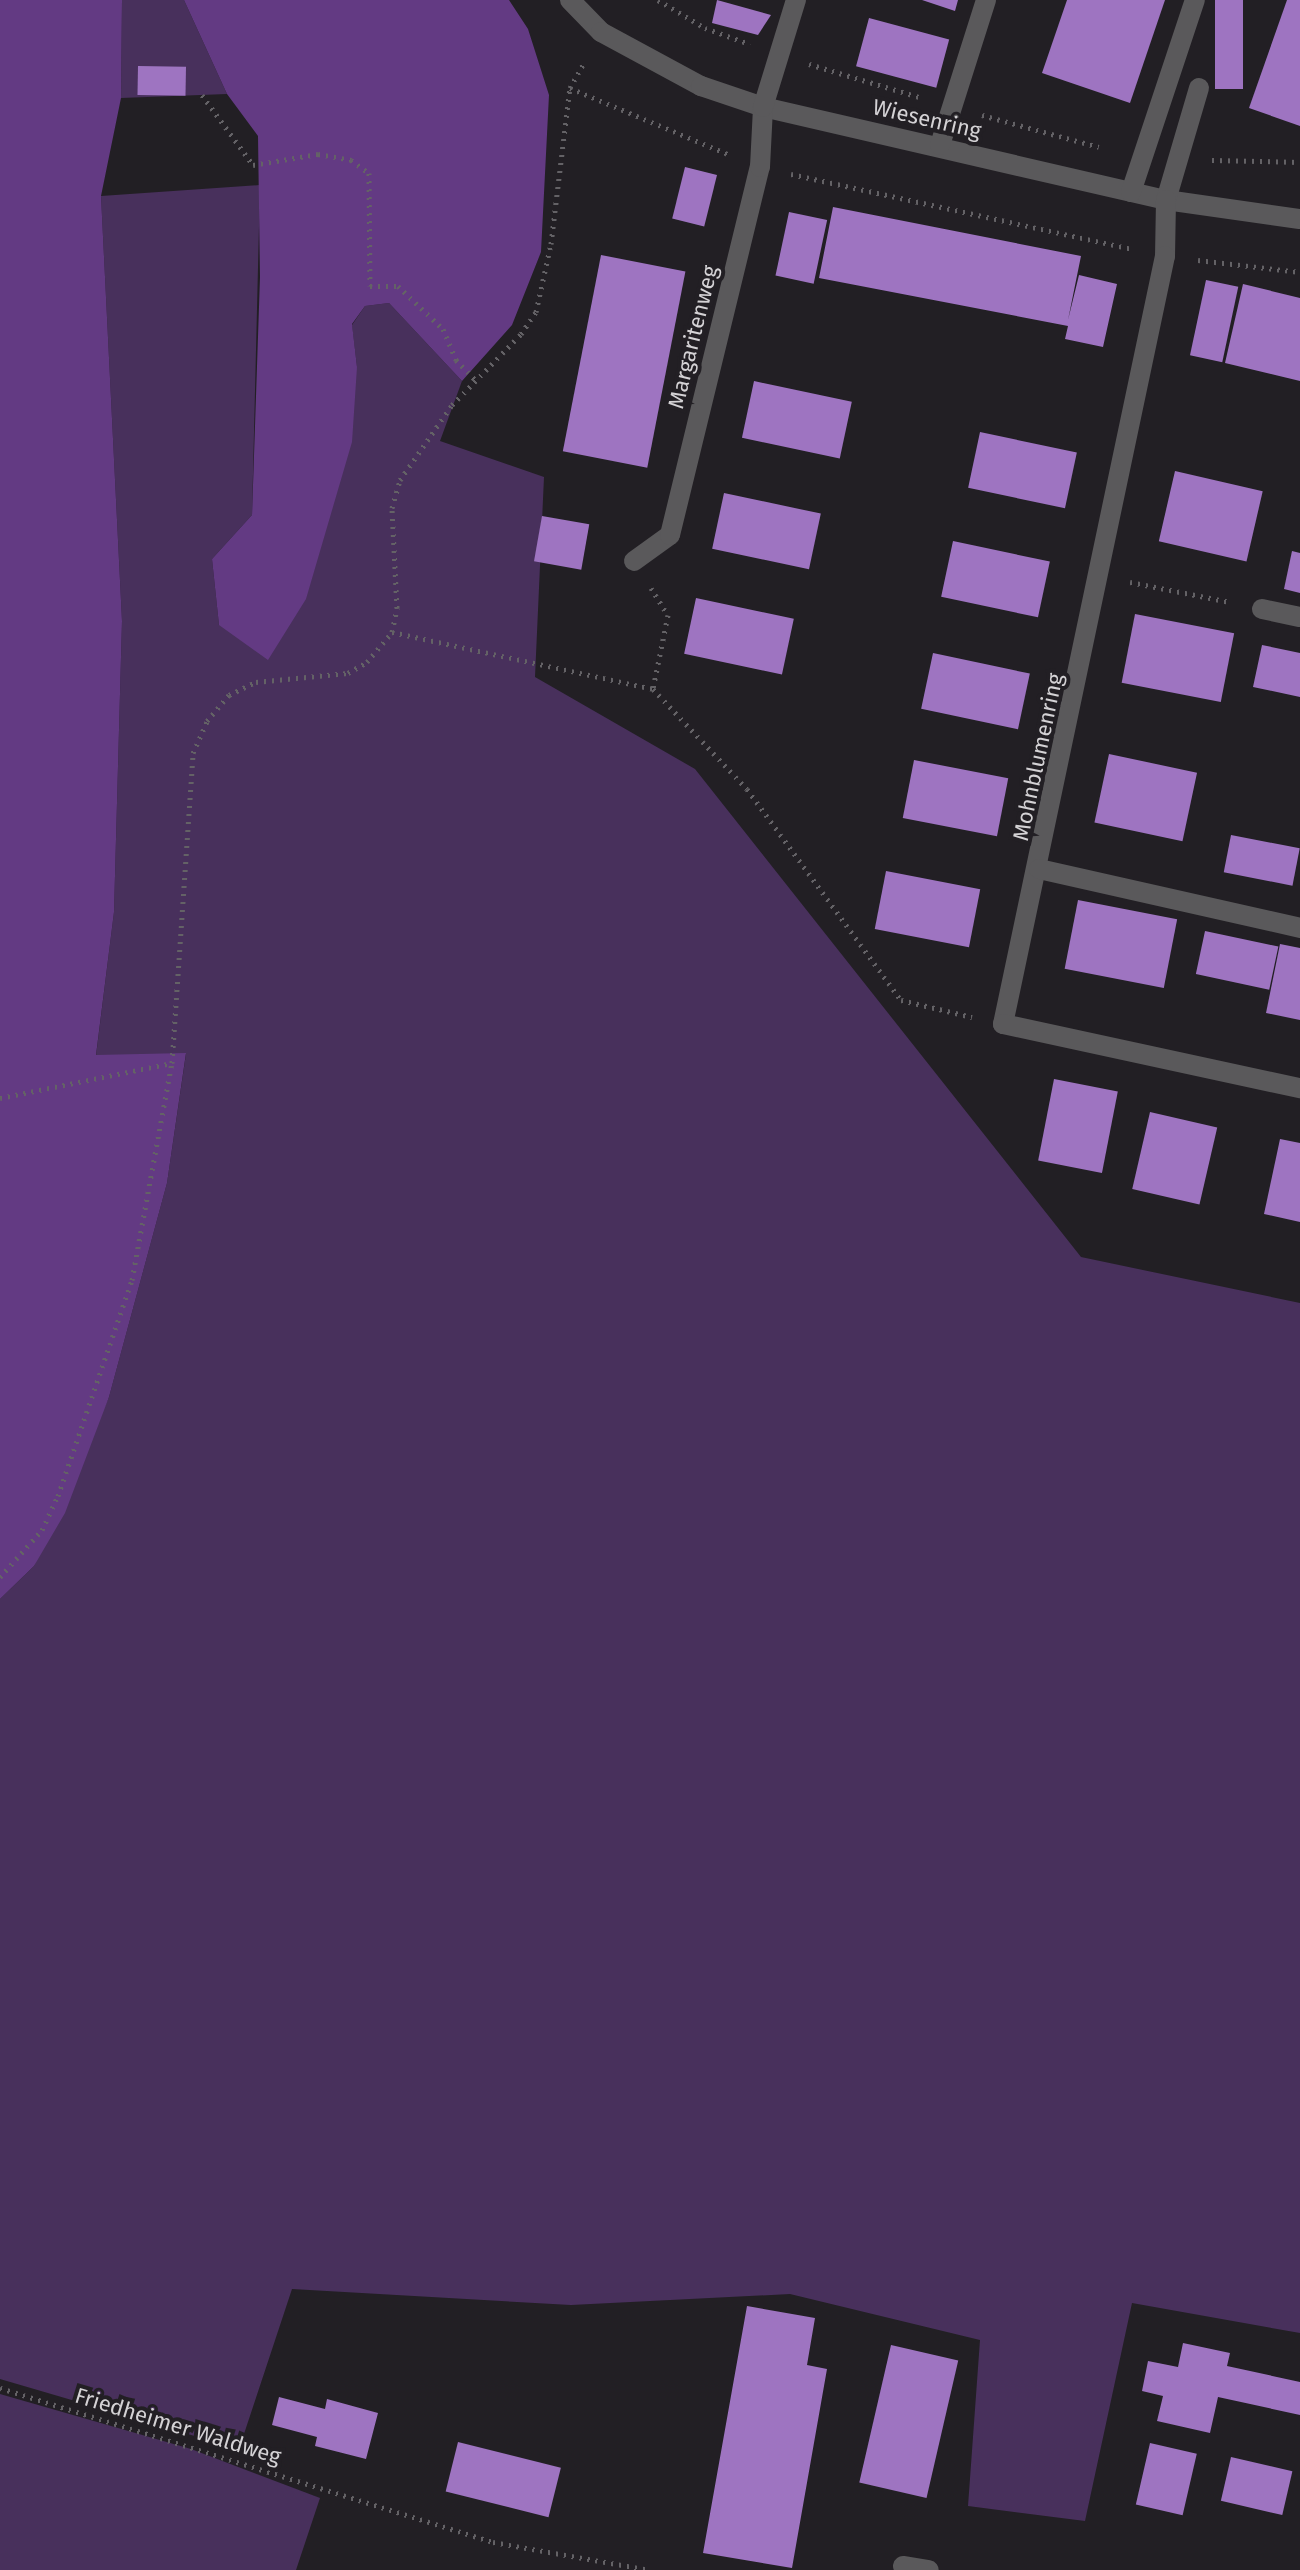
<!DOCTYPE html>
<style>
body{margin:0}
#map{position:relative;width:1300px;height:2570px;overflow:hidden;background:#221f24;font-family:"Fira Sans",sans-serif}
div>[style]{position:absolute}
.green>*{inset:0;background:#48305c}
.forest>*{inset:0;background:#633a83}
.building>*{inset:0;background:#9e74c1;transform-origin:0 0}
.path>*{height:5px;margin-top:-2.5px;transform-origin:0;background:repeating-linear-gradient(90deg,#646266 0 2px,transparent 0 8px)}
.minor>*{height:20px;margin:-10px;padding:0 10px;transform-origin:10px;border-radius:10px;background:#5a595b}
span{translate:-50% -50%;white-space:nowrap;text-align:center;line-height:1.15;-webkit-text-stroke:8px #221f24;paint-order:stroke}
.street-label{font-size:22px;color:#d4d2d5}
</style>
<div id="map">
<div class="green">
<div style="clip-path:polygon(122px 0,184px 0,227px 94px,121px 98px)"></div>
<div style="clip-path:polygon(260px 185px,252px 515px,212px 559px,219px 625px,357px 367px,352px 325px,365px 306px,389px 303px,462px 381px,440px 441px,544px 477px,535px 677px,695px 769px,1081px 1257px,1300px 1303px,1300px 2333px,1132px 2303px,1085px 2521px,968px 2506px,980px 2340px,790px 2294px,571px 2305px,292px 2289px,239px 2449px,0 2379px,0 1599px,34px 1566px,109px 1397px,167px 1183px,186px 1054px,96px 1056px,114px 912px,122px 621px,101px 196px)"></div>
<div style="clip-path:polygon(0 2394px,191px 2449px,320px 2498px,296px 2570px,0 2570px)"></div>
</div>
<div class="forest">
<div style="clip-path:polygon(0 0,122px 0,121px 98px,101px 196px,122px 621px,114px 912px,96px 1055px,186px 1053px,167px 1183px,109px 1397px,65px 1513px,34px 1566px,0 1599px)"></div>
<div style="clip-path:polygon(184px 0,509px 0,528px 29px,549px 95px,541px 252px,512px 325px,462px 381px,389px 303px,365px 306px,352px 324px,357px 367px,352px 442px,306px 599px,268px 660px,219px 625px,212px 559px,252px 515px,260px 277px,258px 136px,227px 94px)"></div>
</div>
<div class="building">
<div style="clip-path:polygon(717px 0,771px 15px,758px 35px,712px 23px)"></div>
<div style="clip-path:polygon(922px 0,958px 0,955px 11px)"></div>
<div style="clip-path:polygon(1067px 0,1165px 0,1130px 103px,1042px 73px)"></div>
<div style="left:1215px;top:0;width:28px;height:89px"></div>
<div style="clip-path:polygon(1287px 0,1300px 0,1300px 126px,1249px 108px)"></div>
<div style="left:869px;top:18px;width:83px;height:50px;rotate:15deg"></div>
<div style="left:138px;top:66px;width:48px;height:29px;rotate:1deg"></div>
<div style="left:685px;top:167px;width:33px;height:53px;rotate:14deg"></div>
<div style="clip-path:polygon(833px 207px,1081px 256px,1068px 320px,1079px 275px,1117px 284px,1103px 347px,1065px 339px,1068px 326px,819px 278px)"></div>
<div style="left:789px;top:212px;width:39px;height:65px;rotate:12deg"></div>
<div style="left:601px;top:255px;width:86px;height:200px;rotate:11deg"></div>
<div style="left:1206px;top:280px;width:33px;height:77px;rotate:12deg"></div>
<div style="clip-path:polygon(1243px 284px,1300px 298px,1300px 381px,1225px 363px)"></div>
<div style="left:754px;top:381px;width:100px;height:58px;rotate:12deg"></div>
<div style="left:980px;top:432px;width:99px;height:57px;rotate:12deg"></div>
<div style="left:1175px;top:471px;width:90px;height:72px;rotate:13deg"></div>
<div style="left:724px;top:493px;width:99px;height:57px;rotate:12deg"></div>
<div style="left:542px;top:516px;width:48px;height:46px;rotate:10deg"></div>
<div style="left:953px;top:541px;width:99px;height:57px;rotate:12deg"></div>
<div style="clip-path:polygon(1292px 551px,1300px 553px,1300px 593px,1284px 589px)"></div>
<div style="left:696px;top:598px;width:100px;height:57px;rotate:12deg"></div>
<div style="left:1135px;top:614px;width:101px;height:70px;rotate:11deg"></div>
<div style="clip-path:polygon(1262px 645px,1300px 653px,1300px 697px,1253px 687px)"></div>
<div style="left:933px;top:653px;width:99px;height:57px;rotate:12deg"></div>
<div style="left:1109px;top:754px;width:90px;height:70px;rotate:12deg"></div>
<div style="left:914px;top:760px;width:96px;height:59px;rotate:11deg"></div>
<div style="left:1231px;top:835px;width:70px;height:38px;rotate:11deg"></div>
<div style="left:886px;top:871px;width:96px;height:59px;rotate:11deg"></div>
<div style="left:1078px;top:900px;width:101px;height:70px;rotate:11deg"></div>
<div style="left:1205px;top:931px;width:75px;height:44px;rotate:12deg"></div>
<div style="clip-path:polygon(1280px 944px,1300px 948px,1300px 1020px,1266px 1013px)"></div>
<div style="left:1054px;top:1079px;width:65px;height:83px;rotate:11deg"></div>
<div style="left:1150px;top:1112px;width:69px;height:79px;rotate:13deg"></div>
<div style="clip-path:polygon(1280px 1139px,1300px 1143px,1300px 1222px,1264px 1214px)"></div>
<div style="clip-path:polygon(747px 2306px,815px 2318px,807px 2365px,827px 2369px,792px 2568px,703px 2553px)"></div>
<div style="clip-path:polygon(1183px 2343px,1230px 2353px,1227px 2366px,1300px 2382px,1300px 2415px,1218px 2397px,1210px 2433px,1157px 2421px,1163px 2396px,1142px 2391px,1148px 2361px,1178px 2367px)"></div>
<div style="left:891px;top:2345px;width:69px;height:141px;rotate:13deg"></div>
<div style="clip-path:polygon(279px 2397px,325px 2409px,327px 2399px,378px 2413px,366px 2459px,315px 2446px,317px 2437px,272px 2425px)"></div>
<div style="left:458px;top:2442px;width:106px;height:51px;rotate:14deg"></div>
<div style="left:1150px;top:2443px;width:48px;height:63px;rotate:13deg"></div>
<div style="left:1231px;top:2457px;width:63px;height:45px;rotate:13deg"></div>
</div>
<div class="path">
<div style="left:658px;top:0;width:55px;rotate:30.8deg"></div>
<div style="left:705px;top:28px;width:48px;rotate:19.6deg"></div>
<div style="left:809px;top:64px;width:118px;rotate:16.7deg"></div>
<div style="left:570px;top:88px;width:171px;rotate:22.7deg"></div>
<div style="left:202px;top:95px;width:87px;rotate:53.9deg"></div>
<div style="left:253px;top:165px;width:66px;rotate:-9.6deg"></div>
<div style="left:318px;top:154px;width:34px;rotate:10deg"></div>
<div style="left:351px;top:160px;width:22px;rotate:36deg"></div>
<div style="left:369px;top:173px;width:113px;rotate:89.5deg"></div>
<div style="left:370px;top:286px;width:28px"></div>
<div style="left:398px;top:286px;width:62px;rotate:43.7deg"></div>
<div style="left:443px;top:329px;width:34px;rotate:67deg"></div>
<div style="left:456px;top:360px;width:29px;rotate:46deg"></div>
<div style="left:982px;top:115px;width:121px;rotate:15.3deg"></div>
<div style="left:1212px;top:160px;width:88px;rotate:1.3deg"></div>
<div style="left:791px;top:174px;width:350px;rotate:12.4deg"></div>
<div style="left:1198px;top:260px;width:103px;rotate:6.7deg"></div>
<div style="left:1130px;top:582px;width:102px;rotate:11.3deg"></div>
<div style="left:651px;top:588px;width:32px;rotate:58deg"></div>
<div style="left:668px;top:615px;width:76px;rotate:101.5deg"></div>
<div style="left:392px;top:632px;width:267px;rotate:12.3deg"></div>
<div style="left:653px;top:689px;width:137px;rotate:46.8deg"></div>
<div style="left:747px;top:789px;width:261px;rotate:53.9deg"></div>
<div style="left:901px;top:1000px;width:73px;rotate:13.5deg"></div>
<div style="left:0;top:1098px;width:176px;rotate:-11.5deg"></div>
<div style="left:0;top:1577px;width:63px;rotate:-48.2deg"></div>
<div style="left:42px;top:1530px;width:38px;rotate:-65deg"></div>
<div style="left:58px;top:1496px;width:228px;rotate:-71.1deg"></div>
<div style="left:132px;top:1280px;width:221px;rotate:-79.6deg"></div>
<div style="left:172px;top:1063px;width:311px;rotate:-86.1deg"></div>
<div style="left:193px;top:753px;width:35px;rotate:-66deg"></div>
<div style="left:207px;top:721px;width:34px;rotate:-50deg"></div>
<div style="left:229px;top:695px;width:30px;rotate:-26deg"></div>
<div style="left:256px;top:682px;width:92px;rotate:-5.6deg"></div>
<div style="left:348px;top:673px;width:22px;rotate:-30deg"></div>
<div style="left:367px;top:662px;width:39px;rotate:-50deg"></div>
<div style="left:392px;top:632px;width:25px;rotate:-78deg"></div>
<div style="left:397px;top:608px;width:100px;rotate:-92.9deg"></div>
<div style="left:392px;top:508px;width:29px;rotate:-74deg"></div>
<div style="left:400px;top:480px;width:91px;rotate:-55.3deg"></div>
<div style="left:452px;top:405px;width:99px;rotate:-45.8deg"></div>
<div style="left:521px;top:334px;width:27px;rotate:-56deg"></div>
<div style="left:536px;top:312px;width:70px;rotate:-77.6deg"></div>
<div style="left:551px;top:244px;width:157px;rotate:-83.1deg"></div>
<div style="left:570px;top:88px;width:31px;rotate:-61deg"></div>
<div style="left:0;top:2388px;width:516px;rotate:17.35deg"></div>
<div style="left:493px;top:2542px;width:159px;rotate:10.1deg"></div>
</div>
<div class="minor">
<div style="left:570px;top:0;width:45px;rotate:45.9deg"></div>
<div style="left:601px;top:32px;width:114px;rotate:28.4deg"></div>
<div style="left:701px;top:86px;width:65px;rotate:18.7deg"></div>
<div style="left:763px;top:107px;width:414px;rotate:13deg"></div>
<div style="left:1166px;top:200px;width:135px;rotate:8.1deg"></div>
<div style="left:1199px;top:88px;width:117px;rotate:106.4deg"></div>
<div style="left:1166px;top:200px;width:56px;rotate:91deg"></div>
<div style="left:1165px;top:256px;width:785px;rotate:101.91deg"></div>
<div style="left:1003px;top:1024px;width:304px;rotate:12.2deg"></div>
<div style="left:940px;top:145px;width:152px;rotate:-72.4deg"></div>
<div style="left:1131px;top:192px;width:202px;rotate:-71.6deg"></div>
<div style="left:634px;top:561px;width:44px;rotate:-35.8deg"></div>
<div style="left:670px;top:535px;width:379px;rotate:-76.3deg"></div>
<div style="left:760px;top:167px;width:60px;rotate:-87.1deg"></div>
<div style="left:763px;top:107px;width:112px;rotate:-72.9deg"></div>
<div style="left:1262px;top:609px;width:39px;rotate:12deg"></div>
<div style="left:1039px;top:869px;width:268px;rotate:12.7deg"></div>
<div style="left:903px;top:2566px;width:26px;rotate:9deg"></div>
</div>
<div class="street-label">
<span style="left:927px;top:119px;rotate:13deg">Wiesenring</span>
<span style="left:693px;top:337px;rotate:-76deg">Margaritenweg</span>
<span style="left:1038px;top:757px;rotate:-78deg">Mohnblumenring</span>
<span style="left:178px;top:2426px;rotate:17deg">Friedheimer Waldweg</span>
</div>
</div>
